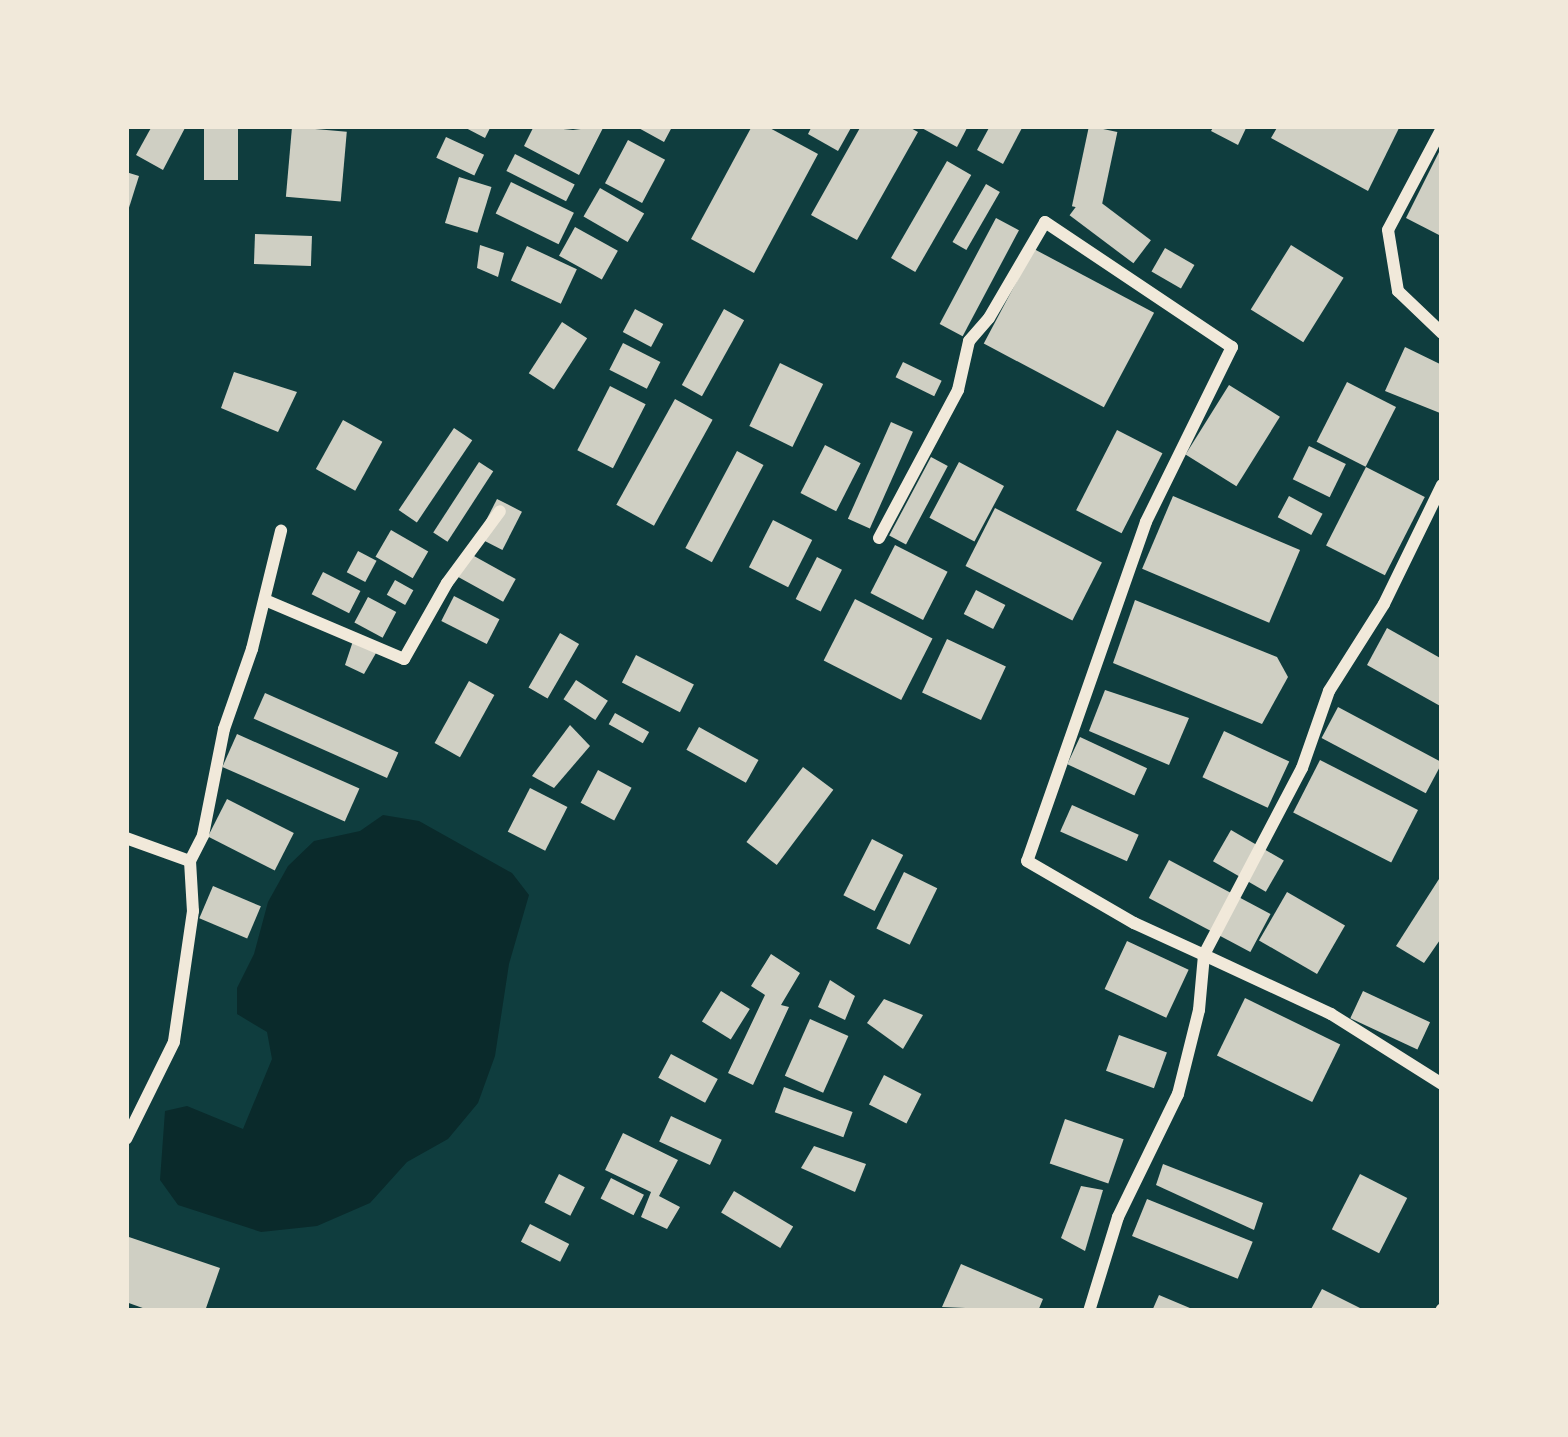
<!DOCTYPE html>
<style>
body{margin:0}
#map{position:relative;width:1568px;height:1437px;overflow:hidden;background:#0f3d3e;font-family:"Source Sans 3",sans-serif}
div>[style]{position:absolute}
.water>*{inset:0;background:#0a2a2b}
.building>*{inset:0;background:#cfcfc3;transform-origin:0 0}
.minor>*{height:12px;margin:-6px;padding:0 6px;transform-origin:6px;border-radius:6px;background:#f1e9da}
span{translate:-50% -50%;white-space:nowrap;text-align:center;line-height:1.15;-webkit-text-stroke:10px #f1e9da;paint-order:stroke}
.frame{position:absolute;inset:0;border:129px solid #f1e9da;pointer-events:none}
</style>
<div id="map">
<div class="water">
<div style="clip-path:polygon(383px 815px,419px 821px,512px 873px,529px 895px,509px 964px,495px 1056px,478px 1103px,448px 1139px,407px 1162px,370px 1203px,317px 1226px,261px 1232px,178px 1205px,160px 1180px,165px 1111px,187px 1106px,243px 1129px,272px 1059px,267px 1032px,237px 1014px,237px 988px,254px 954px,268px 902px,288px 866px,314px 841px,360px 831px)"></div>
</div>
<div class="building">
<div style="clip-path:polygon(152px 126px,186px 126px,163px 170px,136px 155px)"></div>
<div style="left:204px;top:126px;width:34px;height:54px"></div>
<div style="clip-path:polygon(462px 126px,491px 126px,485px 138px)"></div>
<div style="clip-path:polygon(534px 126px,573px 130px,604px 126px,579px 175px,524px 146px)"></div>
<div style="clip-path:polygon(635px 126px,669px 126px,672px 127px,664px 142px)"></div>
<div style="clip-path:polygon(752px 126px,766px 126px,818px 154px,754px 273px,691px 239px)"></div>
<div style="clip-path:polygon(812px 126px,852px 126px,838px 151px,808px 134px)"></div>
<div style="clip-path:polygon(861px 126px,907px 126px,918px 132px,857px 240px,811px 215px)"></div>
<div style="clip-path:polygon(918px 126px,968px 126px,957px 147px)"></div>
<div style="clip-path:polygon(990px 126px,1023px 126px,1003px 164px,977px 150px)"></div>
<div style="left:1089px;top:126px;width:29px;height:82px;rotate:12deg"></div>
<div style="clip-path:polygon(1214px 126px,1247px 126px,1238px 145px,1211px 131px)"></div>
<div style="clip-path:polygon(1278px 126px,1400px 126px,1368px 191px,1271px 138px)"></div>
<div style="left:292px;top:127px;width:55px;height:70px;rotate:5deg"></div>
<div style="left:446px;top:137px;width:42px;height:23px;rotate:25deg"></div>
<div style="left:628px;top:140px;width:42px;height:49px;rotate:28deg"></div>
<div style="clip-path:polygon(1442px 146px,1442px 230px,1439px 235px,1406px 218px)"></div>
<div style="left:515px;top:154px;width:67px;height:19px;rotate:27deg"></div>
<div style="left:947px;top:161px;width:28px;height:112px;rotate:30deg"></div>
<div style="clip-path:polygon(126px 172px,139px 176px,127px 214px,126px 214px)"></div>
<div style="left:459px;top:177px;width:34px;height:48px;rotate:17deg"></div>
<div style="left:511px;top:182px;width:70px;height:35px;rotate:26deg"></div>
<div style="left:986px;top:184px;width:16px;height:67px;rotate:30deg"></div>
<div style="left:600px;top:188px;width:51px;height:33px;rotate:30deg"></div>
<div style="left:1087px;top:192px;width:80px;height:29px;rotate:37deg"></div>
<div style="left:996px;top:218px;width:26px;height:120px;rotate:28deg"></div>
<div style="left:575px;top:227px;width:49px;height:33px;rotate:29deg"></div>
<div style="left:255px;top:234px;width:57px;height:30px;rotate:2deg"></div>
<div style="clip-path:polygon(480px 245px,504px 253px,498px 277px,477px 268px)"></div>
<div style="left:1291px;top:245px;width:62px;height:76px;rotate:32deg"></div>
<div style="left:527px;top:246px;width:55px;height:38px;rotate:25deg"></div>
<div style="left:1165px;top:248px;width:34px;height:27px;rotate:30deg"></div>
<div style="left:1034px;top:249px;width:136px;height:107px;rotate:28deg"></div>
<div style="left:635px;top:309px;width:32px;height:26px;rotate:28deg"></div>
<div style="left:724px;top:309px;width:23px;height:87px;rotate:29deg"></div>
<div style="left:562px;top:322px;width:30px;height:61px;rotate:33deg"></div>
<div style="left:623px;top:343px;width:42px;height:30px;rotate:27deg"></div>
<div style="clip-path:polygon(1405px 347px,1442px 365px,1440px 413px,1385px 391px)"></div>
<div style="left:903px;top:362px;width:43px;height:17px;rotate:26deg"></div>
<div style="left:780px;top:363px;width:48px;height:70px;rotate:26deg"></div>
<div style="clip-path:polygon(234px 372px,297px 392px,278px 432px,221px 408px)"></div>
<div style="left:1347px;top:382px;width:55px;height:67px;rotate:27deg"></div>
<div style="left:1229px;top:385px;width:60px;height:82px;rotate:32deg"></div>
<div style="left:610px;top:386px;width:40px;height:72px;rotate:27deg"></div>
<div style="left:675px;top:399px;width:43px;height:121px;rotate:29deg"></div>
<div style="left:343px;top:420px;width:45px;height:56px;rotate:29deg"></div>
<div style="left:891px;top:422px;width:24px;height:106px;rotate:24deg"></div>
<div style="left:454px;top:428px;width:22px;height:99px;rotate:34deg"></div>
<div style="left:1117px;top:430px;width:51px;height:90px;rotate:27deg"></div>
<div style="left:825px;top:445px;width:40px;height:54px;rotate:27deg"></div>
<div style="left:1309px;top:446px;width:41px;height:37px;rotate:26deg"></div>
<div style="left:737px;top:451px;width:30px;height:110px;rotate:28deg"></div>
<div style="left:931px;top:457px;width:19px;height:89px;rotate:28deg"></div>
<div style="left:479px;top:462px;width:17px;height:84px;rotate:33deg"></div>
<div style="left:959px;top:462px;width:51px;height:63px;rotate:28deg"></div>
<div style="left:1366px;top:467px;width:66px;height:88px;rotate:27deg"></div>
<div style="left:1173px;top:496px;width:138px;height:79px;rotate:23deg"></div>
<div style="left:1289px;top:496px;width:38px;height:24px;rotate:28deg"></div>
<div style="left:497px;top:499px;width:28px;height:43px;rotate:27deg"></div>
<div style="left:995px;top:508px;width:120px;height:65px;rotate:27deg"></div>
<div style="left:773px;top:520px;width:44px;height:53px;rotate:27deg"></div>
<div style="left:391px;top:530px;width:43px;height:31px;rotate:30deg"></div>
<div style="left:895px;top:545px;width:59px;height:54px;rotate:27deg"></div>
<div style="left:358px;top:551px;width:21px;height:24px;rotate:28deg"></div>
<div style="left:465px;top:551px;width:58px;height:26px;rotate:29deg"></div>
<div style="left:817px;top:557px;width:28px;height:47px;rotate:27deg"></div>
<div style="left:323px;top:572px;width:42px;height:25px;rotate:27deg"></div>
<div style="left:395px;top:580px;width:21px;height:17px;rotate:29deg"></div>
<div style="left:976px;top:590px;width:33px;height:27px;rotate:27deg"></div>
<div style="left:454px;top:596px;width:51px;height:28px;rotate:27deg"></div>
<div style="left:368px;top:597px;width:32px;height:29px;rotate:28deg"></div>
<div style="left:855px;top:599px;width:87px;height:69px;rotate:27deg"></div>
<div style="clip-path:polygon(1135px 600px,1277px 657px,1288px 677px,1262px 724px,1113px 663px)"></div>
<div style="clip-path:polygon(1387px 628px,1442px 659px,1442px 707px,1367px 665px)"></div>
<div style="left:560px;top:633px;width:22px;height:63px;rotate:30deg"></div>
<div style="clip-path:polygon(355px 635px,380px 646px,364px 674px,345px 665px)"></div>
<div style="left:947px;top:639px;width:65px;height:59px;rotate:25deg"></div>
<div style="left:636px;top:655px;width:65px;height:31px;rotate:27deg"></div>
<div style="left:576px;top:680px;width:38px;height:23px;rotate:33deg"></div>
<div style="left:469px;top:681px;width:29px;height:71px;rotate:29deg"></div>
<div style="clip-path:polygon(1105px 690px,1189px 718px,1169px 765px,1089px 731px)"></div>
<div style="left:265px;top:693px;width:146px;height:28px;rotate:24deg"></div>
<div style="left:1338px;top:707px;width:118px;height:35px;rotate:28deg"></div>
<div style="left:615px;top:713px;width:39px;height:13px;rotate:29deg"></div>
<div style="clip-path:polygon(570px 725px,590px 746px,554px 788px,532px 776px)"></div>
<div style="left:699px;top:727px;width:68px;height:26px;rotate:29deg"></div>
<div style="left:1224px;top:731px;width:72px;height:51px;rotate:25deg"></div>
<div style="left:237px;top:734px;width:134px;height:36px;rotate:24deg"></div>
<div style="left:1080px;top:737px;width:74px;height:30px;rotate:25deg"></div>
<div style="left:1320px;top:760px;width:110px;height:59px;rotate:27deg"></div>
<div style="left:803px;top:767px;width:38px;height:94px;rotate:37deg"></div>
<div style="left:598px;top:770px;width:38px;height:37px;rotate:28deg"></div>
<div style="left:530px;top:788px;width:42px;height:49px;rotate:27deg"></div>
<div style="left:227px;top:799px;width:75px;height:42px;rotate:27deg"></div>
<div style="left:1072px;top:805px;width:73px;height:29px;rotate:24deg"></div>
<div style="left:1231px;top:830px;width:61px;height:36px;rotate:30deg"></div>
<div style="left:872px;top:839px;width:35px;height:63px;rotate:27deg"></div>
<div style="left:1169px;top:860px;width:115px;height:43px;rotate:28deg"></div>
<div style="left:904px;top:872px;width:37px;height:63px;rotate:26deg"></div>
<div style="clip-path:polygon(1439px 879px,1442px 937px,1424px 963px,1396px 946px)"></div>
<div style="left:213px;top:886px;width:52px;height:35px;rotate:23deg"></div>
<div style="left:1287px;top:892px;width:67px;height:56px;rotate:30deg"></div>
<div style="left:1127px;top:941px;width:68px;height:53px;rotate:25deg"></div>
<div style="clip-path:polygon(771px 954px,800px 973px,781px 1005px,789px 1007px,753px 1085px,728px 1073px,765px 995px,751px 986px)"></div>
<div style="clip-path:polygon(830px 980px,855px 996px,845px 1020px,818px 1007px)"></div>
<div style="left:721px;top:991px;width:34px;height:36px;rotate:32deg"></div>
<div style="left:1363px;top:991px;width:74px;height:30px;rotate:25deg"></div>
<div style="left:1245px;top:998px;width:106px;height:64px;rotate:26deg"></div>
<div style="clip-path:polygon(884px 999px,923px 1015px,903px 1049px,867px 1023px)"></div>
<div style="left:810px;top:1019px;width:42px;height:62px;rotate:24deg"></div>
<div style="left:1119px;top:1035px;width:51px;height:38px;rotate:20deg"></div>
<div style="left:671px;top:1054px;width:53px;height:27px;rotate:28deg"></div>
<div style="left:884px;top:1075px;width:42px;height:33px;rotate:27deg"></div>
<div style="left:784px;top:1087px;width:73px;height:27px;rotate:20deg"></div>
<div style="left:671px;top:1116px;width:56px;height:28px;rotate:25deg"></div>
<div style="left:1065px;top:1119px;width:62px;height:47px;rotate:19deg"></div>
<div style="clip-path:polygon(623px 1133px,678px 1160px,659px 1196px,680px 1207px,667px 1229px,641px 1217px,651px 1192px,605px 1170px)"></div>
<div style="clip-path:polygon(814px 1146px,866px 1164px,855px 1192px,801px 1168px)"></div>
<div style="clip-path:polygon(1163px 1164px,1263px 1203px,1254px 1230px,1156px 1185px)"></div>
<div style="left:559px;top:1174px;width:29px;height:32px;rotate:27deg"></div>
<div style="left:1360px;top:1174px;width:53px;height:62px;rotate:27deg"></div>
<div style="left:611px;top:1178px;width:37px;height:23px;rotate:27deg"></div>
<div style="clip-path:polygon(1081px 1186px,1103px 1190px,1085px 1251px,1061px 1238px)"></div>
<div style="left:734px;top:1191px;width:69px;height:25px;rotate:31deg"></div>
<div style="left:1147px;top:1199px;width:114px;height:40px;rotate:22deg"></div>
<div style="left:530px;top:1224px;width:44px;height:20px;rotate:27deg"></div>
<div style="clip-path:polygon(126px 1236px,220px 1268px,205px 1311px,151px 1311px,126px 1302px)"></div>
<div style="clip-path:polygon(961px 1264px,1043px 1299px,1038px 1311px,942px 1307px)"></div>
<div style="clip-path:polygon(1322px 1289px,1366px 1311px,1310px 1311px)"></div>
<div style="clip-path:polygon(1159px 1295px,1197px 1311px,1152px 1311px)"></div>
</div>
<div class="minor">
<div style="left:1442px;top:128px;width:115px;rotate:117.9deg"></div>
<div style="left:1388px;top:230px;width:62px;rotate:80.7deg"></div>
<div style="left:1398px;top:291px;width:61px;rotate:43.7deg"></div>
<div style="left:1442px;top:485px;width:132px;rotate:116deg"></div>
<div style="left:1384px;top:604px;width:103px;rotate:122.3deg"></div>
<div style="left:1329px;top:691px;width:82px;rotate:109.3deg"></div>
<div style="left:1302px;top:768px;width:211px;rotate:117.7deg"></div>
<div style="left:1204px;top:955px;width:140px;rotate:24.9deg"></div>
<div style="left:1331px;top:1014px;width:131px;rotate:32.2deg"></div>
<div style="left:879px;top:538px;width:168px;rotate:-61.9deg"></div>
<div style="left:958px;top:390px;width:50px;rotate:-77.3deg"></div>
<div style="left:969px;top:341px;width:30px;rotate:-49deg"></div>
<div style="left:989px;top:318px;width:111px;rotate:-59.7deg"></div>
<div style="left:1045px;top:222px;width:225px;rotate:33.8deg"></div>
<div style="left:1232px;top:347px;width:195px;rotate:116.2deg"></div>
<div style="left:1146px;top:522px;width:359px;rotate:109.3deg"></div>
<div style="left:1027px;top:861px;width:124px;rotate:30.1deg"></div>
<div style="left:1134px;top:923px;width:77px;rotate:24.6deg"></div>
<div style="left:1204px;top:955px;width:55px;rotate:95.2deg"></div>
<div style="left:1199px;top:1010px;width:87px;rotate:104deg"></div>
<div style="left:1178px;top:1094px;width:137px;rotate:116deg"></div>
<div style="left:1118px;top:1217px;width:98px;rotate:107.1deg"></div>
<div style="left:265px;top:600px;width:151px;rotate:23deg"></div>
<div style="left:404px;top:659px;width:87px;rotate:-60.5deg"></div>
<div style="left:447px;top:583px;width:89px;rotate:-53.6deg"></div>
<div style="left:126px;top:838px;width:68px;rotate:19.8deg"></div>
<div style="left:190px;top:861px;width:50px;rotate:86.6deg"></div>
<div style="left:193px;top:911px;width:132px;rotate:98.3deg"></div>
<div style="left:174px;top:1042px;width:108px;rotate:116.3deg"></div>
<div style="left:190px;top:861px;width:29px;rotate:-63deg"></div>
<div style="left:203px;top:835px;width:108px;rotate:-78.8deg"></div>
<div style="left:224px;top:729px;width:85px;rotate:-70.7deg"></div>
<div style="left:252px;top:649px;width:122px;rotate:-76.2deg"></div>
<div style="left:1441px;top:1311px;width:2px;rotate:-63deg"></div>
</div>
<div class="frame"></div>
</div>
